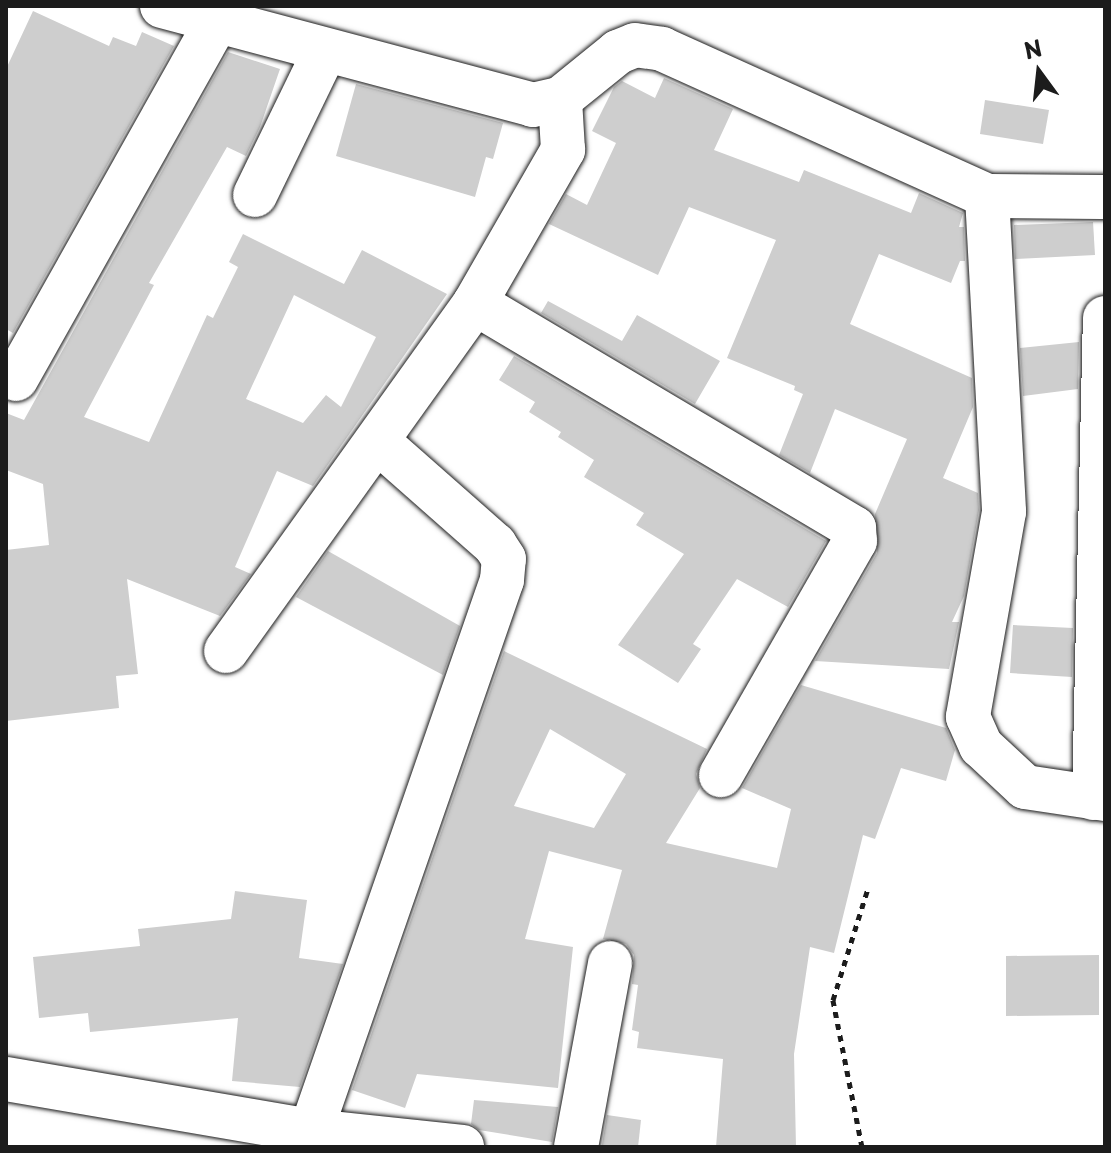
<!DOCTYPE html>
<style>
body{margin:0}
#map{position:relative;width:1111px;height:1153px;overflow:hidden;background:#fff;font-family:"Playpen Sans",sans-serif}
div>[style]{position:absolute}
[style*='--x']{left:calc(var(--x)*1px);top:calc(var(--y)*1px);width:calc(var(--w)*1px);rotate:calc(var(--a)*1deg)}
.building>*{inset:0;background:#cecece}
.path>*{height:5px;margin-top:-2.5px;transform-origin:0;background:repeating-linear-gradient(90deg,#1c1c1c 0 6px,transparent 0 12px)}
.roads{filter:drop-shadow(0 0 2px #1c1c1c) drop-shadow(0 0 2px #1c1c1c)}
.street>*{height:44px;margin:-22px;padding:0 22px;transform-origin:22px;border-radius:22px;background:#fff}
span{translate:-50% -50%;white-space:nowrap;text-align:center;line-height:1.15;-webkit-text-stroke:8px #fff;paint-order:stroke}
.frame{position:absolute;inset:0;border:8px solid #1c1c1c;pointer-events:none}
.north{position:absolute;left:999px;top:32px;width:80px;height:80px;-webkit-text-stroke:6px #fff;paint-order:stroke;rotate:345deg;font-size:22px;font-weight:700;line-height:32px;text-align:center;color:#1c1c1c}
.north::after{content:'';display:block;margin:auto;width:28px;height:36px;background:#1c1c1c;clip-path:polygon(50% 0,100% 100%,50% 72%,0 100%)}
</style>
<div id="map">
<div class="building">
<div style="clip-path:polygon(33px 11px,109px 46px,113px 37px,136px 46px,142px 32px,174px 46px,13px 333px,6px 329px,6px 69px)"></div>
<div style="clip-path:polygon(evenodd,228px 52px,280px 69px,260px 127px,246px 156px,227px 147px,149px 283px,154px 285px,84px 417px,149px 442px,207px 315px,213px 318px,238px 267px,229px 262px,243px 234px,344px 284px,362px 250px,447px 294px,313px 486px,277px 471px,235px 567px,251px 574px,220px 616px,127px 579px,138px 674px,116px 676px,119px 708px,6px 721px,6px 550px,49px 545px,43px 484px,6px 470px,6px 413px,24px 420px,228px 52px,294px 295px,376px 337px,341px 407px,326px 395px,303px 423px,246px 399px,294px 295px)"></div>
<div style="clip-path:polygon(664px 78px,733px 109px,714px 150px,799px 182px,804px 170px,911px 213px,919px 193px,963px 213px,959px 227px,964px 227px,965px 261px,960px 261px,951px 283px,879px 254px,850px 324px,972px 378px,973px 407px,943px 478px,978px 493px,979px 510px,964px 596px,952px 622px,959px 622px,949px 669px,815px 661px,877px 553px,875px 514px,907px 439px,835px 409px,810px 473px,779px 455px,803px 394px,794px 390px,795px 386px,727px 358px,776px 240px,689px 207px,658px 275px,549px 224px,566px 194px,587px 205px,616px 143px,592px 131px,614px 87px,622px 81px,655px 98px)"></div>
<div style="clip-path:polygon(356px 84px,503px 123px,493px 159px,486px 157px,475px 197px,336px 156px)"></div>
<div style="clip-path:polygon(985px 100px,1049px 110px,1043px 144px,980px 134px)"></div>
<div style="clip-path:polygon(1093px 222px,1095px 255px,1015px 259px,1014px 225px)"></div>
<div style="clip-path:polygon(548px 301px,622px 341px,637px 315px,720px 361px,695px 404px,541px 313px)"></div>
<div style="clip-path:polygon(1079px 342px,1078px 389px,1023px 396px,1020px 348px)"></div>
<div style="clip-path:polygon(514px 356px,826px 541px,788px 607px,737px 579px,693px 644px,701px 649px,678px 683px,618px 645px,684px 554px,636px 525px,644px 513px,584px 477px,594px 460px,558px 437px,561px 432px,529px 412px,535px 402px,499px 380px)"></div>
<div style="clip-path:polygon(328px 551px,460px 626px,443px 675px,296px 597px)"></div>
<div style="clip-path:polygon(1013px 625px,1073px 628px,1072px 677px,1010px 673px)"></div>
<div style="clip-path:polygon(evenodd,504px 651px,707px 749px,696px 774px,700px 788px,666px 843px,777px 868px,791px 809px,742px 788px,801px 685px,946px 728px,955px 750px,946px 781px,901px 768px,875px 839px,863px 835px,834px 953px,810px 947px,794px 1054px,796px 1147px,716px 1147px,723px 1059px,637px 1048px,639px 1032px,632px 1030px,638px 985px,632px 984px,634px 955px,626px 944px,603px 939px,622px 870px,549px 851px,525px 939px,573px 947px,558px 1088px,417px 1074px,405px 1108px,352px 1090px,504px 651px,550px 729px,626px 774px,594px 828px,514px 806px,550px 729px)"></div>
<div style="clip-path:polygon(235px 891px,307px 900px,299px 958px,343px 964px,300px 1087px,232px 1081px,238px 1018px,90px 1032px,88px 1013px,39px 1018px,33px 957px,140px 946px,138px 929px,231px 919px)"></div>
<div style="clip-path:polygon(1099px 955px,1099px 1015px,1006px 1016px,1006px 956px)"></div>
<div style="clip-path:polygon(474px 1100px,558px 1107px,552px 1142px,479px 1130px,471px 1124px)"></div>
<div style="clip-path:polygon(607px 1115px,641px 1120px,638px 1147px,602px 1145px)"></div>
</div>
<div class="path">
<div style="--x:862;--y:1147;--w:150;--a:-101.2"></div>
<div style="--x:833;--y:1000;--w:117;--a:-72.6"></div>
</div>
<div class="roads">
<div class="street">
<div style="--x:162;--y:6;--w:384;--a:14.9"></div>
<div style="--x:533;--y:105;--w:28;--a:-13"></div>
<div style="--x:560;--y:99;--w:75;--a:-39"></div>
<div style="--x:618;--y:52;--w:18;--a:-22"></div>
<div style="--x:635;--y:45;--w:27;--a:8"></div>
<div style="--x:662;--y:49;--w:357;--a:24.3"></div>
<div style="--x:987;--y:196;--w:118;--a:0.5"></div>
<div style="--x:255;--y:195;--w:160;--a:-64.1"></div>
<div style="--x:987;--y:196;--w:316;--a:86.9"></div>
<div style="--x:1004;--y:512;--w:208;--a:100"></div>
<div style="--x:968;--y:717;--w:32;--a:66"></div>
<div style="--x:981;--y:746;--w:60;--a:43"></div>
<div style="--x:1025;--y:787;--w:81;--a:8.5"></div>
<div style="--x:475;--y:303;--w:441;--a:30.7"></div>
<div style="--x:854;--y:528;--w:13;--a:86"></div>
<div style="--x:855;--y:541;--w:270;--a:119.8"></div>
<div style="--x:16;--y:379;--w:411;--a:-60.7"></div>
<div style="--x:226;--y:651;--w:428;--a:-54.4"></div>
<div style="--x:475;--y:303;--w:177;--a:-60.1"></div>
<div style="--x:563;--y:150;--w:51;--a:-93.4"></div>
<div style="--x:1094;--y:798;--w:480;--a:-88.7"></div>
<div style="--x:6;--y:1079;--w:309;--a:9.7"></div>
<div style="--x:311;--y:1131;--w:152;--a:6"></div>
<div style="--x:311;--y:1131;--w:583;--a:-70.88"></div>
<div style="--x:502;--y:580;--w:21;--a:-85"></div>
<div style="--x:504;--y:559;--w:17;--a:-123"></div>
<div style="--x:495;--y:545;--w:156;--a:-138.6"></div>
<div style="--x:576;--y:1147;--w:187;--a:-79.5"></div>
</div>
</div>
<div class="frame"></div>
<div class="north">N</div>
</div>
